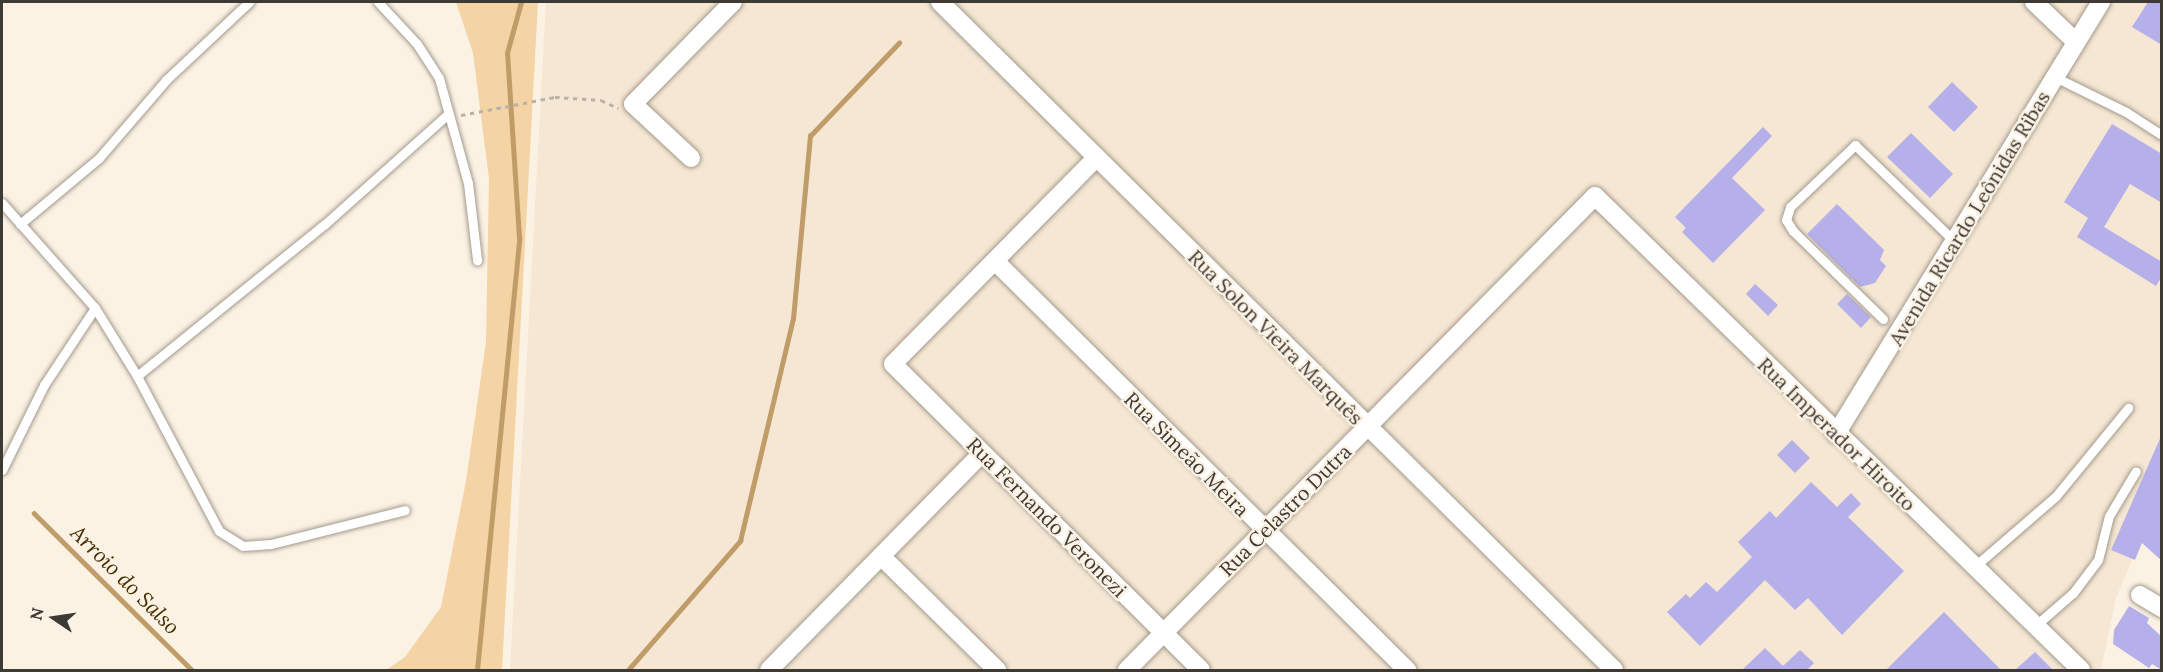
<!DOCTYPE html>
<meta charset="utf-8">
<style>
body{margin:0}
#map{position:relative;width:2163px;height:672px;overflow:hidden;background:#fbf2e4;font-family:Lora,serif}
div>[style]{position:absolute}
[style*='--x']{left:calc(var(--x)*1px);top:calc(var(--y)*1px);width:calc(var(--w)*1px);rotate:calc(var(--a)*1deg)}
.built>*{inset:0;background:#f5e7d3}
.green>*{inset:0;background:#f4d3a4}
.stream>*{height:4.5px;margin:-2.25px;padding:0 2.25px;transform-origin:2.25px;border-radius:2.25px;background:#bf9c68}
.building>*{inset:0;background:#b5b0e9}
.path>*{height:3px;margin-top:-1.5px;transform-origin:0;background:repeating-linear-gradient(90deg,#b9b2a7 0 4.5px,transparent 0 9px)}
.roads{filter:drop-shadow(0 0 2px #a39a8d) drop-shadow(0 0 2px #a39a8d)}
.service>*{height:9px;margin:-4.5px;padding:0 4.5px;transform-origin:4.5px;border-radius:4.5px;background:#fff}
.minor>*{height:18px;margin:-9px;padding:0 9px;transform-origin:9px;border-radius:9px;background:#fff}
span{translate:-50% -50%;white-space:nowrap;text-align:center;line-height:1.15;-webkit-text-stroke:5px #fbf2e4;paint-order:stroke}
.street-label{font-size:20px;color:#3d3934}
.water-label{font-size:21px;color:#442c00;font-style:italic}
.frame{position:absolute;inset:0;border:3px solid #3d3934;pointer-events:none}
.north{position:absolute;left:24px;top:588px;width:60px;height:60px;-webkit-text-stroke:4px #fbf2e4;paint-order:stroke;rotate:283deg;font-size:16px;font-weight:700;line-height:24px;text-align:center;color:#3d3934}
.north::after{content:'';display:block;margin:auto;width:21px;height:27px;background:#3d3934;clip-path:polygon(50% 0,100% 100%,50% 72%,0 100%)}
</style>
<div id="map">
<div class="built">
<div style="clip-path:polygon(546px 2px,2161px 2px,2161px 492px,2116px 598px,2101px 670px,510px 670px)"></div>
</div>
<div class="green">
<div style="clip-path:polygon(456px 2px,538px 2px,502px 670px,386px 670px,405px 657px,441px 607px,466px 481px,486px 342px,489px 179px,473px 53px)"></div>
</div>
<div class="stream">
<div style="--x:34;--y:513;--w:223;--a:44.8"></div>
<div style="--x:477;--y:670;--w:434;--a:-84.4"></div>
<div style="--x:519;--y:238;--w:185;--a:-93.7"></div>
<div style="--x:507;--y:53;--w:53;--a:-74.6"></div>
<div style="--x:628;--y:670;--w:171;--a:-49"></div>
<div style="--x:740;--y:541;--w:228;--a:-76.6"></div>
<div style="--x:793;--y:319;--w:184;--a:-84.7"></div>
<div style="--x:810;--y:136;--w:129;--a:-46.3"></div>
</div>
<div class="building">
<div style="clip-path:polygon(2148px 2px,2162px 2px,2162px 45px,2132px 27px)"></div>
<div style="clip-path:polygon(1952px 82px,1978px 107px,1954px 132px,1928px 107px)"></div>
<div style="clip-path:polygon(2112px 124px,2162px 154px,2162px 203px,2130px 184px,2104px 227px,2162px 262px,2162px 276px,2156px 286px,2077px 237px,2088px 218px,2064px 202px)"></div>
<div style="clip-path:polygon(1763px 127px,1772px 136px,1732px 178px,1765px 210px,1713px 263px,1682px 232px,1686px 228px,1675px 217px)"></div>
<div style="clip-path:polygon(1911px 133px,1953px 174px,1930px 198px,1887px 157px)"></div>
<div style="clip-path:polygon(1837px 204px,1884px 250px,1880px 260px,1886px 266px,1875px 283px,1860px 287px,1807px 234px)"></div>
<div style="clip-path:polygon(1755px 284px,1778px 305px,1768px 316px,1746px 294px)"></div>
<div style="clip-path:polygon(1847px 294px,1871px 317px,1861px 328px,1837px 304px)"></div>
<div style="clip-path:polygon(2162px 434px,2162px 561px,2142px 543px,2135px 560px,2111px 550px)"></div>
<div style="clip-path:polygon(1792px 440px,1810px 458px,1795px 473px,1777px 455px)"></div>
<div style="clip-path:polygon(1811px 482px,1837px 507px,1851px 493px,1861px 504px,1848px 517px,1904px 571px,1842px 635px,1808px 598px,1795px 610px,1765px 580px,1700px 646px,1667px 612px,1686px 594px,1690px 598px,1706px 582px,1717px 592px,1752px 557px,1738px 542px,1770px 511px,1776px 518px)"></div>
<div style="clip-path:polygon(2129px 606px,2149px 618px,2147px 623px,2162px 637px,2162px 670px,2152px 664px,2149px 668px,2113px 644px,2114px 630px)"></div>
<div style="clip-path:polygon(1944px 612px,2001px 670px,1886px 670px)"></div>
<div style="clip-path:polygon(1765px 648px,1783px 666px,1800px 650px,1814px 663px,1807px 670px,1742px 670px)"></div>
<div style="clip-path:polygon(2035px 652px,2053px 670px,2015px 670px)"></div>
</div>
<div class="path">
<div style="--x:461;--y:115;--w:96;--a:-10.8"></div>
<div style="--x:555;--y:97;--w:46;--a:3.7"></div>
<div style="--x:601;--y:100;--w:19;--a:25"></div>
</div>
<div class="roads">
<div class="service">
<div style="--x:378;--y:2;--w:57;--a:47.1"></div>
<div style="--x:417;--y:44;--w:40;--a:57.1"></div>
<div style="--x:439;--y:78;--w:109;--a:74.6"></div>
<div style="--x:468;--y:183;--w:78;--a:83.3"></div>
<div style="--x:2055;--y:77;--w:79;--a:26.2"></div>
<div style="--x:2126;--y:112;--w:43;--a:32.6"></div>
<div style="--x:2;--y:203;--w:140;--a:48.5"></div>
<div style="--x:95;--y:308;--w:80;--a:58.3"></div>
<div style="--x:137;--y:376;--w:175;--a:62.1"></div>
<div style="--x:219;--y:531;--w:28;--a:32"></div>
<div style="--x:243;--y:546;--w:28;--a:-4"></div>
<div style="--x:271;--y:544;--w:138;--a:-14.2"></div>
<div style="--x:20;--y:224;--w:103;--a:-39.9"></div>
<div style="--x:99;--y:158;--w:103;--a:-49.3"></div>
<div style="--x:166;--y:80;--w:114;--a:-43.2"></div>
<div style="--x:1883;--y:319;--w:126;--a:-135.6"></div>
<div style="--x:1793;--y:231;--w:13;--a:-122"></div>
<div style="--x:1786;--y:220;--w:14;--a:-73"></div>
<div style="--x:1790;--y:207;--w:90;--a:-43.6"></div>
<div style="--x:1855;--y:145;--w:138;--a:44.1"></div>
<div style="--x:137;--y:376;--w:242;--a:-39"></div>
<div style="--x:325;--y:224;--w:164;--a:-41.8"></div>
<div style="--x:2;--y:470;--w:95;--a:-63.7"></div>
<div style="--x:44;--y:385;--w:92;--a:-56.5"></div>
<div style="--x:1974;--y:567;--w:108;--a:-40.9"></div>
<div style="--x:2056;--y:496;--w:114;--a:-50.7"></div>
<div style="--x:2035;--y:626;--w:50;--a:-41"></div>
<div style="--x:2073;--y:593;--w:41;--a:-52.9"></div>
<div style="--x:2098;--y:560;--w:45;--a:-76"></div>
<div style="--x:2109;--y:516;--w:52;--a:-59"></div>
</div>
<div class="minor">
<div style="--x:940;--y:2;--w:949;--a:44.74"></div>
<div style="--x:2034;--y:2;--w:58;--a:43.6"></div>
<div style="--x:691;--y:158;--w:79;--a:-137"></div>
<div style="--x:633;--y:104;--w:143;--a:-45.6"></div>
<div style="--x:1096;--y:158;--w:289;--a:134.6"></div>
<div style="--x:893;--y:364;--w:434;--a:44.8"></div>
<div style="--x:995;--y:261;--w:581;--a:44.79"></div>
<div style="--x:1836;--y:434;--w:507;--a:-58.47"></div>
<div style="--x:881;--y:556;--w:163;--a:44.5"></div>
<div style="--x:2140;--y:595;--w:26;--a:31"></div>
<div style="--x:769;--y:670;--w:304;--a:-45.5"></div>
<div style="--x:1127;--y:670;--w:666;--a:-45.36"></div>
<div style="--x:1595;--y:196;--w:679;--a:44.28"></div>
</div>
</div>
<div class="street-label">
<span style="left:1969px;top:218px;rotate:-59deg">Avenida Ricardo Leônidas Ribas</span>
<span style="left:1276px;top:337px;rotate:45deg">Rua Solon Vieira Marquês</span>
<span style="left:1837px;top:434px;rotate:44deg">Rua Imperador Hiroito</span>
<span style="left:1187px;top:454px;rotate:45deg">Rua Simeão Meira</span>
<span style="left:1285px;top:510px;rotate:-45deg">Rua Celastro Dutra</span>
<span style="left:1047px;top:517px;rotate:45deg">Rua Fernando Veronezi</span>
</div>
<div class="water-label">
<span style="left:125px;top:580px;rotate:45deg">Arroio do Salso</span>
</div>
<div class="frame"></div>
<div class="north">N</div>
</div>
